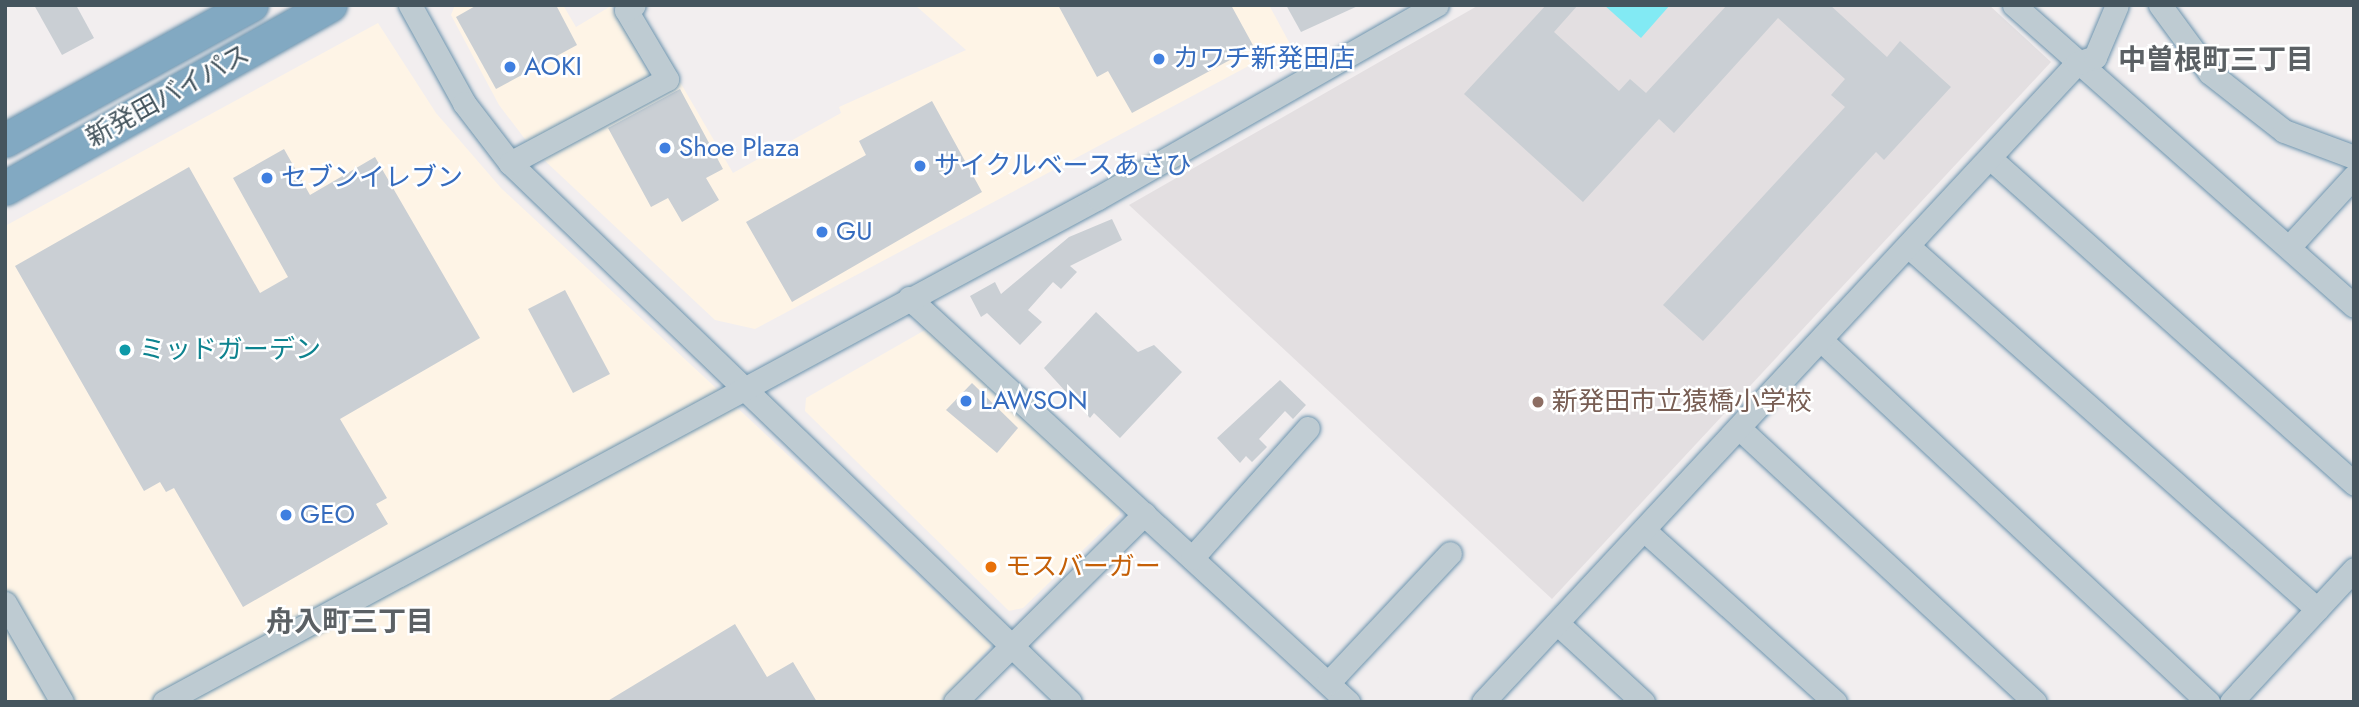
<!DOCTYPE html>
<meta charset="utf-8">
<style>
body{margin:0}
#map{position:relative;width:2359px;height:707px;overflow:hidden;background:#f2eeef;font-family:Jost,"Noto Sans JP",sans-serif}
div>[style]{position:absolute}
[style*='--x']{left:calc(var(--x)*1px);top:calc(var(--y)*1px);width:calc(var(--w)*1px);rotate:calc(var(--a)*1deg)}
.commercial>*{inset:0;background:#fef4e6}
.education>*{inset:0;background:#e3dfe1}
.water>*{inset:0;background:#82eaf4}
.building>*{inset:0;background:#cacfd4}
.roads{filter:drop-shadow(0 0 2px #6d94ae) drop-shadow(0 0 2px #6d94ae)}
.minor>*{height:23px;margin:-11.5px;padding:0 11.5px;transform-origin:11.5px;border-radius:11.5px;background:#becbd2}
.highway>*{height:33px;margin:-16.5px;padding:0 16.5px;transform-origin:16.5px;border-radius:16.5px;background:#82a9c2}
.dots>*{width:19px;height:19px;translate:-50% -50%;box-sizing:border-box;border:4px solid #fff;border-radius:50%}
span{translate:-50% -50%;white-space:nowrap;text-align:center;line-height:1.15;-webkit-text-stroke:5px #fff;paint-order:stroke}
.shop-label{font-size:26px;color:#366cbe}
.left{translate:0 -50%;text-align:left}
.street-label{font-size:26px;color:#45555e}
.culture-label{font-size:26px;color:#0d838f}
.education-label{font-size:26px;color:#785e54}
.food-label{font-size:26px;color:#c56008}
.neighbourhood-label{font-size:28px;color:#5b6064;font-weight:700}
.frame{position:absolute;inset:0;border:7px solid #45555e;pointer-events:none}
</style>
<div id="map">
<div class="commercial">
<div style="clip-path:polygon(455px 5px,563px 5px,576px 27px,611px 6px,650px 75px,528px 143px,499px 105px,451px 15px)"></div>
<div style="clip-path:polygon(915px 5px,1269px 5px,1290px 44px,755px 329px,715px 320px,543px 159px,680px 82px,733px 173px,841px 113px,839px 107px,966px 50px)"></div>
<div style="clip-path:polygon(378px 23px,436px 113px,501px 188px,992px 645px,941px 702px,5px 702px,5px 226px)"></div>
<div style="clip-path:polygon(932px 326px,1118px 500px,1120px 514px,1023px 608px,1009px 611px,805px 411px,806px 398px)"></div>
</div>
<div class="education">
<div style="clip-path:polygon(1479px 5px,1989px 5px,2051px 62px,1552px 599px,1129px 205px)"></div>
</div>
<div class="water">
<div style="clip-path:polygon(1604px 5px,1670px 5px,1641px 38px)"></div>
</div>
<div class="building">
<div style="clip-path:polygon(34px 5px,76px 5px,94px 38px,62px 55px)"></div>
<div style="clip-path:polygon(477px 5px,556px 5px,577px 45px,496px 89px,456px 17px)"></div>
<div style="clip-path:polygon(1058px 5px,1231px 5px,1254px 47px,1132px 113px,1108px 71px,1097px 77px)"></div>
<div style="clip-path:polygon(1286px 5px,1360px 5px,1301px 32px)"></div>
<div style="clip-path:polygon(1546px 5px,1578px 5px,1554px 32px,1619px 91px,1630px 79px,1646px 93px,1727px 5px,1830px 5px,1887px 57px,1900px 41px,1951px 87px,1884px 160px,1876px 152px,1703px 341px,1663px 305px,1845px 107px,1831px 95px,1845px 79px,1778px 18px,1674px 133px,1659px 119px,1583px 202px,1464px 94px)"></div>
<div style="clip-path:polygon(680px 89px,723px 169px,706px 178px,719px 200px,682px 222px,668px 198px,651px 207px,608px 128px)"></div>
<div style="clip-path:polygon(932px 101px,982px 192px,792px 302px,746px 222px,866px 155px,859px 141px)"></div>
<div style="clip-path:polygon(284px 149px,310px 195px,375px 157px,480px 338px,340px 419px,387px 498px,376px 504px,388px 524px,243px 607px,174px 488px,166px 492px,160px 482px,144px 491px,15px 266px,189px 167px,260px 293px,288px 277px,233px 178px)"></div>
<div style="clip-path:polygon(1112px 219px,1122px 240px,1070px 266px,1077px 272px,1061px 289px,1053px 282px,1028px 310px,1042px 322px,1020px 345px,987px 313px,981px 317px,970px 296px,995px 282px,1001px 294px,1069px 237px)"></div>
<div style="clip-path:polygon(565px 290px,610px 374px,573px 393px,528px 309px)"></div>
<div style="clip-path:polygon(1096px 312px,1138px 352px,1154px 345px,1182px 372px,1120px 438px,1094px 413px,1090px 418px,1044px 368px)"></div>
<div style="clip-path:polygon(1280px 380px,1306px 405px,1293px 419px,1285px 411px,1259px 439px,1267px 447px,1252px 462px,1246px 456px,1240px 463px,1217px 438px)"></div>
<div style="clip-path:polygon(972px 383px,1018px 428px,997px 453px,946px 410px)"></div>
<div style="clip-path:polygon(735px 624px,767px 677px,793px 662px,817px 702px,606px 702px)"></div>
</div>
<div class="roads">
<div class="minor">
<div style="--x:410;--y:5;--w:112;--a:61.1"></div>
<div style="--x:464;--y:103;--w:76;--a:52.5"></div>
<div style="--x:510;--y:163;--w:777;--a:43.91"></div>
<div style="--x:2014;--y:5;--w:454;--a:41.5"></div>
<div style="--x:2160;--y:5;--w:84;--a:53.7"></div>
<div style="--x:2210;--y:73;--w:94;--a:38.1"></div>
<div style="--x:2284;--y:131;--w:75;--a:20.4"></div>
<div style="--x:1990;--y:158;--w:489;--a:41.8"></div>
<div style="--x:510;--y:163;--w:178;--a:-28.1"></div>
<div style="--x:667;--y:79;--w:80;--a:-120.7"></div>
<div style="--x:626;--y:10;--w:9;--a:-32"></div>
<div style="--x:1908;--y:246;--w:547;--a:41.59"></div>
<div style="--x:2289;--y:247;--w:96;--a:-47.5"></div>
<div style="--x:909;--y:298;--w:597;--a:42.62"></div>
<div style="--x:1822;--y:341;--w:529;--a:43.08"></div>
<div style="--x:1739;--y:428;--w:403;--a:42.8"></div>
<div style="--x:1644;--y:530;--w:257;--a:42"></div>
<div style="--x:1192;--y:558;--w:174;--a:-48.3"></div>
<div style="--x:5;--y:603;--w:114;--a:60.1"></div>
<div style="--x:1557;--y:623;--w:117;--a:42.6"></div>
<div style="--x:1328;--y:683;--w:178;--a:-46.8"></div>
<div style="--x:164;--y:702;--w:1061;--a:-28.35"></div>
<div style="--x:1098;--y:198;--w:390;--a:-29.7"></div>
<div style="--x:955;--y:702;--w:267;--a:-44.8"></div>
<div style="--x:1483;--y:702;--w:872;--a:-47.09"></div>
<div style="--x:2077;--y:63;--w:19;--a:-18"></div>
<div style="--x:2095;--y:57;--w:56;--a:-67.1"></div>
<div style="--x:2231;--y:702;--w:181;--a:-47.2"></div>
</div>
<div class="highway">
<div style="--x:5;--y:140;--w:281;--a:-28.8"></div>
<div style="--x:5;--y:188;--w:373;--a:-29.4"></div>
</div>
</div>
<div class="dots">
<div style="left:1159px;top:59px;background:#3f7fe0"></div>
<div style="left:510px;top:67px;background:#3f7fe0"></div>
<div style="left:665px;top:148px;background:#3f7fe0"></div>
<div style="left:920px;top:166px;background:#3f7fe0"></div>
<div style="left:267px;top:178px;background:#3f7fe0"></div>
<div style="left:822px;top:232px;background:#3f7fe0"></div>
<div style="left:125px;top:350px;background:#0f9aa8"></div>
<div style="left:966px;top:401px;background:#3f7fe0"></div>
<div style="left:1538px;top:402px;background:#8d6e63"></div>
<div style="left:286px;top:515px;background:#3f7fe0"></div>
<div style="left:991px;top:567px;background:#e8710a"></div>
</div>
<div class="shop-label">
<span class="left" style="left:1173px;top:59px">カワチ新発田店</span>
<span class="left" style="left:524px;top:67px">AOKI</span>
<span class="left" style="left:679px;top:148px">Shoe Plaza</span>
<span class="left" style="left:934px;top:166px">サイクルベースあさひ</span>
<span class="left" style="left:281px;top:178px">セブンイレブン</span>
<span class="left" style="left:836px;top:232px">GU</span>
<span class="left" style="left:980px;top:401px">LAWSON</span>
<span class="left" style="left:300px;top:515px">GEO</span>
</div>
<div class="street-label">
<span style="left:168px;top:96px;rotate:-29deg">新発田バイパス</span>
</div>
<div class="culture-label">
<span class="left" style="left:139px;top:350px">ミッドガーデン</span>
</div>
<div class="education-label">
<span class="left" style="left:1552px;top:402px">新発田市立猿橋小学校</span>
</div>
<div class="food-label">
<span class="left" style="left:1005px;top:567px">モスバーガー</span>
</div>
<div class="neighbourhood-label">
<span style="left:2216px;top:60px">中曽根町三丁目</span>
<span style="left:350px;top:622px">舟入町三丁目</span>
</div>
<div class="frame"></div>
</div>
